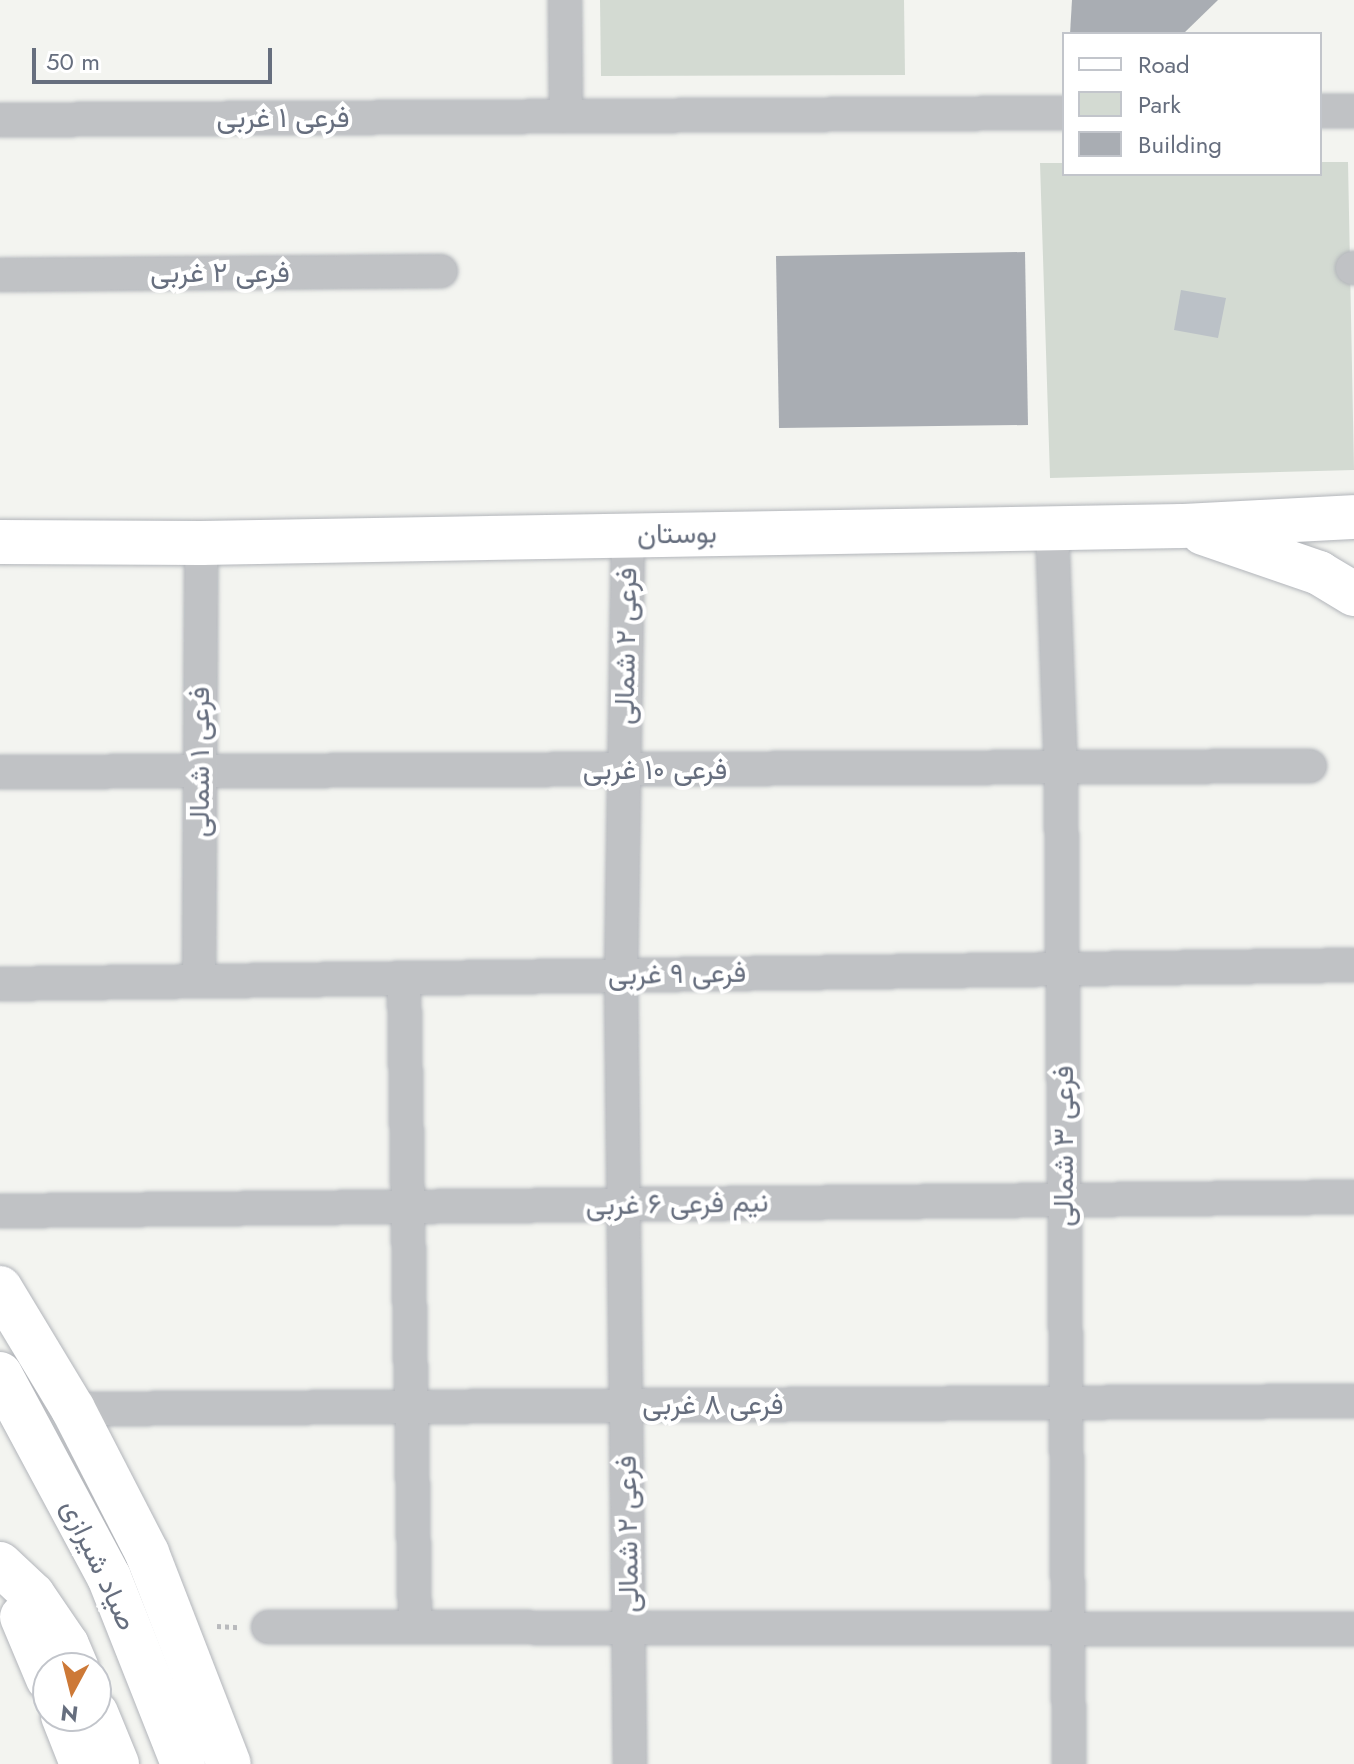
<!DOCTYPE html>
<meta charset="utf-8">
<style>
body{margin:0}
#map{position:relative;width:1354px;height:1764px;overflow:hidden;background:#f3f4f0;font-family:Jost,Vazirmatn,sans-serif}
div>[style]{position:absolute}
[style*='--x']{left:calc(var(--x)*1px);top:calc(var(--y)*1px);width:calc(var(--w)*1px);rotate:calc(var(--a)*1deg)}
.green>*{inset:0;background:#d3dad2}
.water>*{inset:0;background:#bbc1c7}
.building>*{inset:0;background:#a9adb3}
.path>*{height:5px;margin-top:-2.5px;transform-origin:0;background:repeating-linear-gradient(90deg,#b9babd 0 4px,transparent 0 8px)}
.roads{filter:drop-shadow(0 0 2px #b2b5ba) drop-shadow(0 0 2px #b2b5ba)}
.street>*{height:32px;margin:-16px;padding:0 16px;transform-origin:16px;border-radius:16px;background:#c0c2c5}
.secondary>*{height:44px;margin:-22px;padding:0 22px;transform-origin:22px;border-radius:22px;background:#fff}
span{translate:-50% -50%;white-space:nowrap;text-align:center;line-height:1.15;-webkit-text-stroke:8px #fff;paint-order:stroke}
.street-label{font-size:28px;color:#666e7e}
.legend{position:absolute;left:1062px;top:32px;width:260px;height:144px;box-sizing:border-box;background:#fff;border:2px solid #c2c5cb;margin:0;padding:10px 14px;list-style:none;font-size:24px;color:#666e7e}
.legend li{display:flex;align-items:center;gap:16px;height:40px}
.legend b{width:40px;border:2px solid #c2c5cb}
.north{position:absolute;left:32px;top:1652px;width:80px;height:80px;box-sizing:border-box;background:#fff;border:2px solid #c2c5cb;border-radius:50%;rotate:187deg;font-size:22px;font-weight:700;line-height:32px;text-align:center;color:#666e7e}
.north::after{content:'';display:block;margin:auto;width:28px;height:36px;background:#cd7937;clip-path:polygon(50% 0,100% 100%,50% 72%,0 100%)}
.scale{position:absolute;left:32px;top:48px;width:240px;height:36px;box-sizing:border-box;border:4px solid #666e7e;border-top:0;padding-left:10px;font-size:24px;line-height:28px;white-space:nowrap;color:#666e7e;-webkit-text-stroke:6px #fff;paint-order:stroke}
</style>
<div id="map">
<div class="green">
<div style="clip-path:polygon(600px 0,904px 0,905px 75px,601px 76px)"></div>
<div style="clip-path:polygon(1320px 162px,1348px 162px,1354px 470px,1050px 478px,1040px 163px,1064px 163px,1064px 174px,1320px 174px)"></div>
</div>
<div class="water">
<div style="clip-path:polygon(1181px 290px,1226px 298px,1218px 338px,1174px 330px)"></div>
</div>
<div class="building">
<div style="clip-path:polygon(1072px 0,1218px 0,1183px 34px,1070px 34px)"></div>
<div style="clip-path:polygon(1025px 252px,1028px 425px,779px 428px,776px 256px)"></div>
</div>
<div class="path">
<div style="--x:217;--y:1626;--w:22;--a:3"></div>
</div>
<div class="roads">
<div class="street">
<div style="--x:565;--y:0;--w:116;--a:89.5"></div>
<div style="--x:1320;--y:111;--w:34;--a:0"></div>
<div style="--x:0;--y:120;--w:1064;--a:-0.38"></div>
<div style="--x:1352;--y:268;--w:2;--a:0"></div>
<div style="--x:0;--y:275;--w:441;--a:-0.5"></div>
<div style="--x:1052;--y:528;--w:240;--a:87.9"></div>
<div style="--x:1061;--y:768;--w:996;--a:89.54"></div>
<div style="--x:628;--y:535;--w:440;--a:90.9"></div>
<div style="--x:621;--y:975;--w:789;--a:89.35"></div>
<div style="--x:0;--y:772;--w:1310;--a:-0.26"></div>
<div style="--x:404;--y:978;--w:649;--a:89.03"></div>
<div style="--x:199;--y:981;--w:438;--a:-89.7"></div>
<div style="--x:0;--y:984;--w:1354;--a:-0.8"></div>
<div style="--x:0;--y:1211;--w:1354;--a:-0.59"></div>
<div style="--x:73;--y:1409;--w:1281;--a:-0.36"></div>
<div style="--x:268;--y:1627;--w:1086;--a:0.11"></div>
</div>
<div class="secondary">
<div style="--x:1203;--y:533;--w:123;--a:19"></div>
<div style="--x:1319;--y:573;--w:41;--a:31"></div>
<div style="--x:0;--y:542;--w:201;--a:0.3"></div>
<div style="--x:201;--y:543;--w:981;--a:-0.99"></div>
<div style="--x:1182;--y:526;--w:172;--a:-3"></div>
<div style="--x:0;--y:1288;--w:141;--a:58.9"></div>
<div style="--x:73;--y:1409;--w:162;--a:62.8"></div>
<div style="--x:147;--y:1553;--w:226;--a:68.8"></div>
<div style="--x:0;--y:1374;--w:230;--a:61.8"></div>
<div style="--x:109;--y:1577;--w:201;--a:68.4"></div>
<div style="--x:0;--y:1564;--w:45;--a:43.2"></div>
<div style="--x:33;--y:1595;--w:60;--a:55.8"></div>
<div style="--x:67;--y:1645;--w:25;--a:67"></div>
<div style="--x:22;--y:1617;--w:67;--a:67.2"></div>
<div style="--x:96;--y:1713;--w:55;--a:67.6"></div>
<div style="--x:63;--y:1716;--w:52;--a:68.4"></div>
</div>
</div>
<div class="street-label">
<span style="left:283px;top:118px">فرعی ۱ غربی</span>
<span style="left:220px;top:273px">فرعی ۲ غربی</span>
<span style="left:677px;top:534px;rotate:-1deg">بوستان</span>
<span style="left:626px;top:646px;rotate:-89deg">فرعی ۲ شمالی</span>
<span style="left:200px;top:762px;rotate:-90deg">فرعی ۱ شمالی</span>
<span style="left:655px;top:770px">فرعی ۱۰ غربی</span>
<span style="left:677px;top:974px;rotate:-1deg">فرعی ۹ غربی</span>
<span style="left:1064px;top:1146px;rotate:-90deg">فرعی ۳ شمالی</span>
<span style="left:677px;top:1204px;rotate:-1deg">نیم فرعی ۶ غربی</span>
<span style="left:713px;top:1405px">فرعی ۸ غربی</span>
<span style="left:628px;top:1534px;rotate:-91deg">فرعی ۲ شمالی</span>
<span style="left:99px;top:1565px;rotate:65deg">صیاد شیرازی</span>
</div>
<ul class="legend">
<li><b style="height:10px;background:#fff"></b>Road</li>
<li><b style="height:22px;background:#d3dad2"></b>Park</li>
<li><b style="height:22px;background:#a9adb3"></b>Building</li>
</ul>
<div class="north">N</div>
<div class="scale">50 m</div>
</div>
